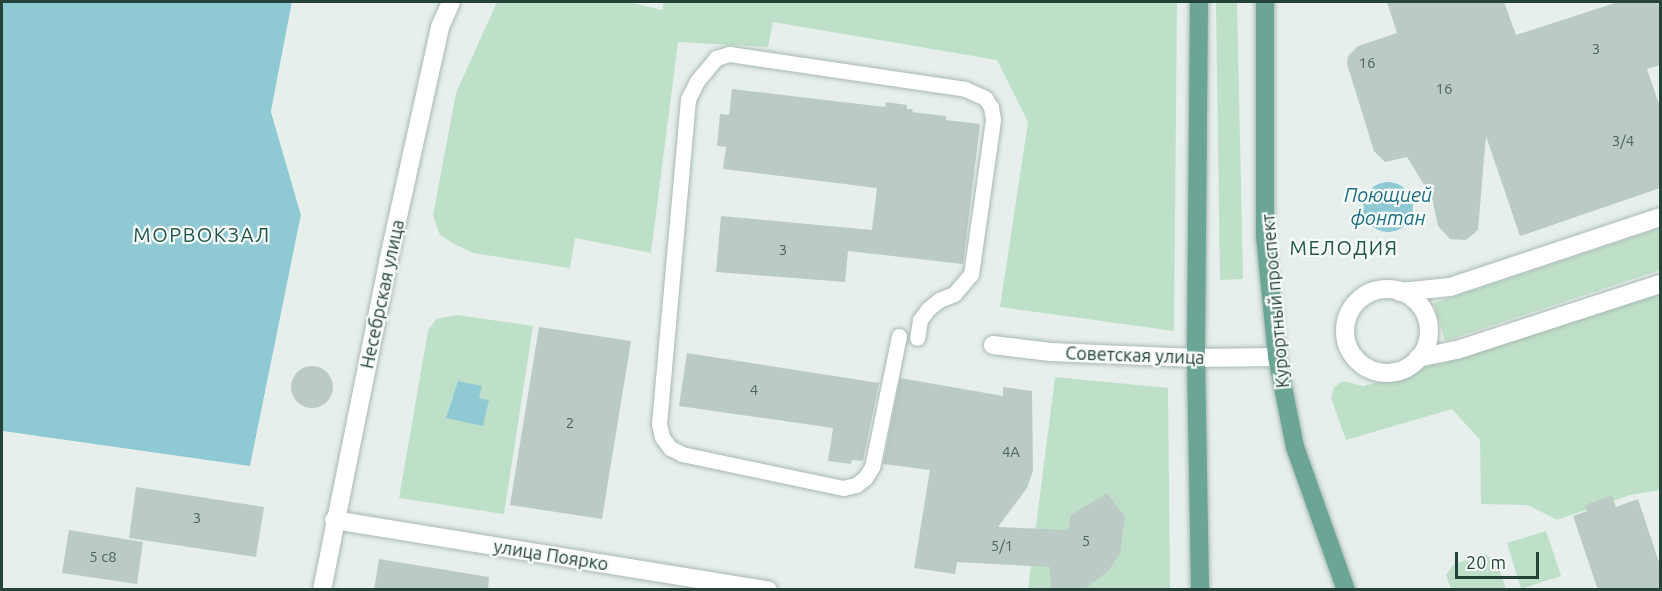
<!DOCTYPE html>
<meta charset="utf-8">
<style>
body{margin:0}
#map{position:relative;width:1662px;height:591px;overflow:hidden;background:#e6efeb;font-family:Ubuntu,sans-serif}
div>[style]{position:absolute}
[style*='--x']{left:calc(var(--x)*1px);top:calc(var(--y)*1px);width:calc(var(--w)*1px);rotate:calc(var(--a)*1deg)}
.green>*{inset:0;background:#bfe0c8}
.water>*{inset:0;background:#8ec9d4}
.round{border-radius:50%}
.pier>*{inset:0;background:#e6efeb}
.building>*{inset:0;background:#bbcac4}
.roads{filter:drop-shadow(0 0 2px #a8b8b2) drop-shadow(0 0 2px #a8b8b2)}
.service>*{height:15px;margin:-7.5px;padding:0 7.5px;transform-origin:7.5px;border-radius:7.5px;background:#fff}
.pedestrian>*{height:18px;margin:-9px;padding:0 9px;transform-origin:9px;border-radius:9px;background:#fff}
.pedestrian>.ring{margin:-9px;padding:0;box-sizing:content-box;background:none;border:18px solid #fff;border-radius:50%}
.minor>*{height:18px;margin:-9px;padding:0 9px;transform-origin:9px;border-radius:9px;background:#fff}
.secondary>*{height:18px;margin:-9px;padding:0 9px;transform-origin:9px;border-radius:9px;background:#fff}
.primary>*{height:18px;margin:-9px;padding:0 9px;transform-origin:9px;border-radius:9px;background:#6aa596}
span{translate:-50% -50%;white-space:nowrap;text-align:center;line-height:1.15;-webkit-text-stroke:4.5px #f7fbf9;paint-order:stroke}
.number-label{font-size:15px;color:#4a645c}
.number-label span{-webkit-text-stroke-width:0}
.street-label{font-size:18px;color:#24423a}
.water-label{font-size:20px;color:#1c6f80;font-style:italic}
.neighbourhood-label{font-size:20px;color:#1f5548;letter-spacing:1.5px}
.frame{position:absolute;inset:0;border:3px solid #24423a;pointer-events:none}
.scale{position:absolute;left:1455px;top:552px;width:84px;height:27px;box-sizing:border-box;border:3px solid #24423a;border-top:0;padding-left:8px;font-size:18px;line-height:21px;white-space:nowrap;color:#24423a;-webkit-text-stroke:4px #f7fbf9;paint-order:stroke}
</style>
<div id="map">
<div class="green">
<div style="clip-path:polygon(497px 2px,628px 2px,662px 10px,664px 2px,1177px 2px,1174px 331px,1000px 307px,1028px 122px,997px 60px,773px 22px,768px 47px,678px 42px,651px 253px,575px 238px,570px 268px,473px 253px,453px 243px,440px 235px,433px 215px,456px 93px)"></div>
<div style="clip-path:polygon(1216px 2px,1237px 2px,1243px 279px,1220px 280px)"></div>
<div style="clip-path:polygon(1660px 228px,1660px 270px,1445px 341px,1434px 303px)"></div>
<div style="clip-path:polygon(1660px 284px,1660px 490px,1630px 495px,1557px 520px,1528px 505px,1481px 504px,1480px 440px,1452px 409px,1346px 440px,1331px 398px,1334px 387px,1343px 381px,1363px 386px,1383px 381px,1438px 358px)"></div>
<div style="clip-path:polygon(evenodd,458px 315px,533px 326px,504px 514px,399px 498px,428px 331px,436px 319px,458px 315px,452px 397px,479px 398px,488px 400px,447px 418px,452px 397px)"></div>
<div style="clip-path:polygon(1055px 377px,1168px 388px,1170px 589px,1028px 590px)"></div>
<div style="clip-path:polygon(1546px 531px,1561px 576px,1521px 589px,1507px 543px)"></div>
<div style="clip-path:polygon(1484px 554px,1496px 560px,1506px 589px,1451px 589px,1446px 575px,1454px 564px)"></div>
</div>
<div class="water">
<div style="clip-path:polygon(2px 2px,292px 2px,271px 111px,301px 215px,250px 467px,2px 431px)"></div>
<div class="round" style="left:1363px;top:182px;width:50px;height:50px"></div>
<div style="clip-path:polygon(458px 381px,482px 386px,479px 398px,489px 400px,483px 426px,446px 418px)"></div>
</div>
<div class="pier">
<div style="clip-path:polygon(292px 2px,295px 2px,274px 111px,304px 215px,252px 468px,2px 434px,2px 431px,250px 466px,301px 215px,271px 112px)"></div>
</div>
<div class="building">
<div style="clip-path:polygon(1387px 2px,1504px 2px,1516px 35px,1618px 2px,1660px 2px,1660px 65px,1647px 69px,1660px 107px,1660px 188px,1520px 236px,1486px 136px,1478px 230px,1466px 240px,1450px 239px,1438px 226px,1432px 198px,1407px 157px,1385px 162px,1374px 151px,1347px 64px,1348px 56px,1358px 46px,1397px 33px)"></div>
<div style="clip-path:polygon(732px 89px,885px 107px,886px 102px,907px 105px,907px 109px,913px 109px,912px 112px,946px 116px,946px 120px,980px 124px,963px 264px,848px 251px,845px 282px,716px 272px,721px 216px,872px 230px,877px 188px,723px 169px,726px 147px,717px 146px,720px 114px,729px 115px)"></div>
<div style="clip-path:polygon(539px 327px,631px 341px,602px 519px,510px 505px)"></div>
<div style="clip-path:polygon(687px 353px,879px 383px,863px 461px,852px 460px,851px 464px,828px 461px,833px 428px,679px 406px)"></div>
<div class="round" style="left:291px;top:366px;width:42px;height:42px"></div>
<div style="clip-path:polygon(900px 378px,1003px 396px,1003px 387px,1032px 391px,1033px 471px,1027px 488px,998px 527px,1068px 530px,1071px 515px,1107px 493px,1125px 517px,1120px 554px,1108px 571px,1083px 590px,1051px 590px,1050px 567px,957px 562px,955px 574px,914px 568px,930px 470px,883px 464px)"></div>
<div style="clip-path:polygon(136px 487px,264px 507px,256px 557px,129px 538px)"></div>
<div style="clip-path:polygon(1612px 495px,1616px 507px,1638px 499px,1660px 565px,1660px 590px,1598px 590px,1573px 516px,1587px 511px,1585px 505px)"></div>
<div style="clip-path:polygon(69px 530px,143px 542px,137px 584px,62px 573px)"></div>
<div style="clip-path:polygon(379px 559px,489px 577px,488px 590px,374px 590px)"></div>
</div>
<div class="roads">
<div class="service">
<div style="--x:899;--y:336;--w:134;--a:101.6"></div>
<div style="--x:872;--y:467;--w:13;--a:122"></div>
<div style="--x:865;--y:478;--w:11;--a:142"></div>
<div style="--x:856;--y:485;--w:13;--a:167"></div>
<div style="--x:843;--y:488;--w:165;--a:-168.1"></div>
<div style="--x:682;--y:454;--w:13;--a:-153"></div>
<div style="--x:670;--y:448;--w:14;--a:-126"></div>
<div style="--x:662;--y:437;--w:13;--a:-103"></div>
<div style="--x:659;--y:424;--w:326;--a:-84.9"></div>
<div style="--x:688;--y:99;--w:20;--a:-63"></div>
<div style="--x:697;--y:81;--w:30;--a:-50"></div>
<div style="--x:716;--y:58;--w:14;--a:-17"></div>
<div style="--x:729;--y:54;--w:239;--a:8.4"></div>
<div style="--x:965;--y:89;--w:22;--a:24"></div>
<div style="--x:985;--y:98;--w:11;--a:56"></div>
<div style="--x:991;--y:107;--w:13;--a:81"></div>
<div style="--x:993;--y:120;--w:156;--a:98.1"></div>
<div style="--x:971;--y:274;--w:26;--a:130"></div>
<div style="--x:954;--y:294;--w:16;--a:158"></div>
<div style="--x:939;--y:300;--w:14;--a:141"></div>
<div style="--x:928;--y:309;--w:14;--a:126"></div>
<div style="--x:920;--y:320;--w:18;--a:99"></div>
</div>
<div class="pedestrian">
<div class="ring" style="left:1345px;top:289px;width:66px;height:66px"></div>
<div style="--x:1400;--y:292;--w:50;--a:-5.7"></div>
<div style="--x:1450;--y:287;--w:221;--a:-18.4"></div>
<div style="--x:1418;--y:358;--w:40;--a:-12"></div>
<div style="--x:1457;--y:350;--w:213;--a:-18"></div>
</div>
<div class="minor">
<div style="--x:993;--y:345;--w:58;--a:6.9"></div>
<div style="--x:1051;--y:352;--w:145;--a:2.4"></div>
<div style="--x:1196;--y:358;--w:81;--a:-0.7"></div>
</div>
<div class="secondary">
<div style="--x:334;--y:520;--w:440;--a:9.2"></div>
<div style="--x:322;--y:590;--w:335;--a:-78.6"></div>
<div style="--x:388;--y:262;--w:241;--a:-77.5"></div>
<div style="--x:440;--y:27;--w:27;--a:-66"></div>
</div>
<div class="primary">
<div style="--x:1199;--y:2;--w:356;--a:90.5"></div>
<div style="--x:1196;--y:358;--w:232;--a:89"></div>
<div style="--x:1265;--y:2;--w:234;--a:90"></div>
<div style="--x:1265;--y:236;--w:122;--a:84.3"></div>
<div style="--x:1277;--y:357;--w:92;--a:78.7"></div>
<div style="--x:1295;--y:447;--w:152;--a:70.4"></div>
</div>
</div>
<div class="number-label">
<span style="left:1596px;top:49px">3</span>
<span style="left:1367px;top:63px">16</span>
<span style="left:1444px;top:89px">16</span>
<span style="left:1623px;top:141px">3/4</span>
<span style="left:783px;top:250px">3</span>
<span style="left:754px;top:390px">4</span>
<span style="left:570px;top:423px">2</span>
<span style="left:1011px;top:452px">4А</span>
<span style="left:197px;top:518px">3</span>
<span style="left:1086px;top:541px">5</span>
<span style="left:1002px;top:546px">5/1</span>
<span style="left:103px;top:557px">5 с8</span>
</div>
<div class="street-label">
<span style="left:382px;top:294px;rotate:-78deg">Несебрская улица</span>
<span style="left:1275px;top:301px;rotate:-95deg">Курортный проспект</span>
<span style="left:1135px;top:355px;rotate:2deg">Советская улица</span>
<span style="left:551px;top:555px;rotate:9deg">улица Поярко</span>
</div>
<div class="water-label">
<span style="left:1388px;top:206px">Поющией<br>фонтан</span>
</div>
<div class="neighbourhood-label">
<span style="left:202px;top:234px">МОРВОКЗАЛ</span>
<span style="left:1344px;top:247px">МЕЛОДИЯ</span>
</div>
<div class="frame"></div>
<div class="scale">20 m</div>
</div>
